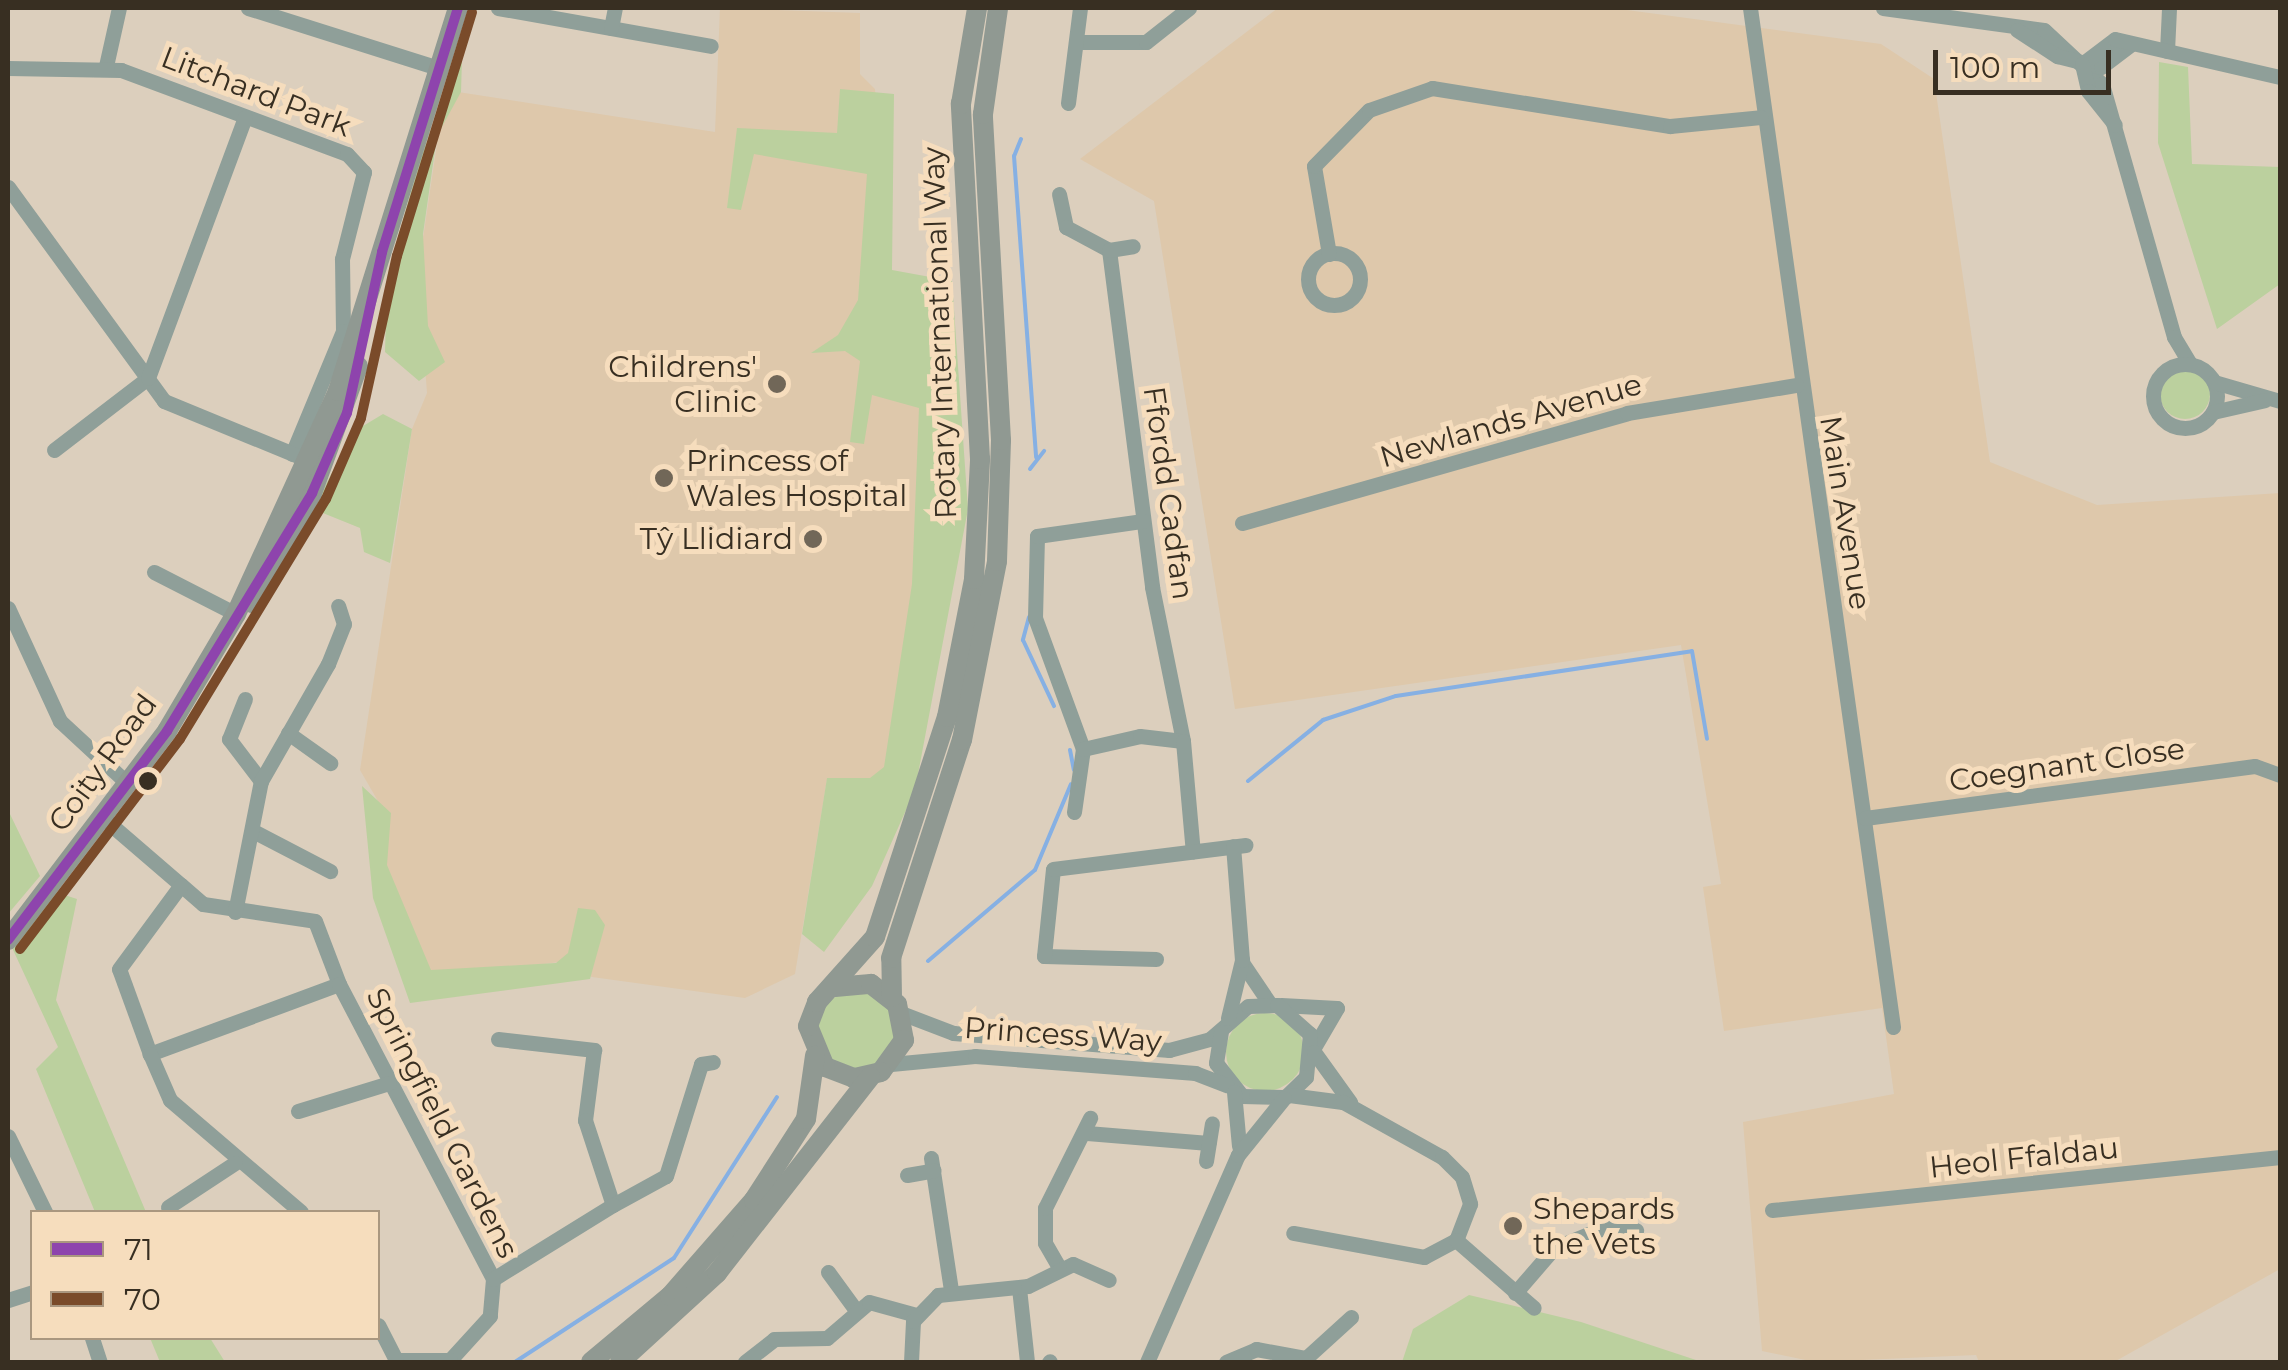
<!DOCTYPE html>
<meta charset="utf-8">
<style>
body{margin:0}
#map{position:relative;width:2288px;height:1370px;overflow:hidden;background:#dccfbd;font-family:Montserrat,sans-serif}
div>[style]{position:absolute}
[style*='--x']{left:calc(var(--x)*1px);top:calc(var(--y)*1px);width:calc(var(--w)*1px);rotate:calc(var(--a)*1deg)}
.built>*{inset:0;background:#dec8ab}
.green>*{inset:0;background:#bbd09e}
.round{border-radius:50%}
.stream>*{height:4px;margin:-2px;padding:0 2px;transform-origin:2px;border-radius:2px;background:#86b0e3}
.minor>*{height:15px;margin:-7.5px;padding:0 7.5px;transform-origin:7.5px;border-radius:7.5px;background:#8f9f99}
.minor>.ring{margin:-7.5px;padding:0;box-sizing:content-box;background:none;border:15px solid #8f9f99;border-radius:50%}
.major>*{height:20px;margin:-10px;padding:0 10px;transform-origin:10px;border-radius:10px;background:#909992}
.bus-1>*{height:10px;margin:-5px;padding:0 5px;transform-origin:5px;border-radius:5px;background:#8e44ad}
.bus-2>*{height:10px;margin:-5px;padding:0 5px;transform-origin:5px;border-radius:5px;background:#7a4b2a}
.dots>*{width:28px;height:28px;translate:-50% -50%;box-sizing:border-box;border:5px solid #f6ddbd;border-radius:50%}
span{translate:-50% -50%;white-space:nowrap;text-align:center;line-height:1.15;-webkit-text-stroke:10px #f6ddbd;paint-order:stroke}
.street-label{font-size:30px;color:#382f22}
.poi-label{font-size:30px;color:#382f22}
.right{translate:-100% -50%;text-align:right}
.left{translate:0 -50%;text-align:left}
.frame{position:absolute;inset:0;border:10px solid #382f22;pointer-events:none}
.legend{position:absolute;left:30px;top:1210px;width:350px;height:130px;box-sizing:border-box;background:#f6ddbd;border:2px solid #aa977f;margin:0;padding:12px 18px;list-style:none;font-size:30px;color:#382f22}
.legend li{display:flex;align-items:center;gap:20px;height:50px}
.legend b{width:50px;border:2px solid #aa977f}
.scale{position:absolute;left:1933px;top:50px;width:178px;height:45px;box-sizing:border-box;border:5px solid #382f22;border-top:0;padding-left:12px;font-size:30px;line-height:35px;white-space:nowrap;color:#382f22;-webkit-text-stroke:8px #f6ddbd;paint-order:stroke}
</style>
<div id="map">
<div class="built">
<div style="clip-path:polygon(720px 8px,860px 13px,860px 74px,875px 89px,884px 262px,928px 412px,912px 659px,893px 768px,876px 778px,827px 779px,795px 974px,745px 998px,592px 977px,559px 962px,425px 980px,382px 875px,386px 815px,360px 770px,412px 429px,427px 393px,418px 272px,445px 90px,715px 132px)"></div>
<div style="clip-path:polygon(1278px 8px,1612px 8px,1881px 44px,1934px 79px,1990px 462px,2097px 505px,2280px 493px,2280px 1269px,2114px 1362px,1979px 1362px,1976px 1355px,1815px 1362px,1762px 1351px,1743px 1122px,1894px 1094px,1882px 1008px,1724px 1031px,1703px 887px,1721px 884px,1681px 645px,1235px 709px,1154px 201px,1080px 159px)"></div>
</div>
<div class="green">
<div style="clip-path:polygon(462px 59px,461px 92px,437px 136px,423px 234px,428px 326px,445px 362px,419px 381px,385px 352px,387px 277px,421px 156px)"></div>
<div style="clip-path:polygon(2159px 62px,2188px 67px,2192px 164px,2280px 167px,2280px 284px,2217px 329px,2158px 143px)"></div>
<div style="clip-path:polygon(840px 89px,894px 94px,892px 270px,952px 281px,968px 509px,915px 790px,872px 886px,824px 952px,802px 934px,827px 778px,870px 778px,884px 767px,912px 584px,919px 408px,872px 395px,864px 444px,850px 442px,860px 361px,845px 351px,811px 353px,838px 335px,858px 300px,867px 174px,754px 154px,741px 210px,727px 208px,737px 128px,837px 133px)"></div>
<div class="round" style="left:2160px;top:369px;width:50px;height:50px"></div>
<div style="clip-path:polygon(383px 414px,412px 429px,390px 563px,364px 552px,360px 528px,313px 509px,353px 432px)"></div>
<div style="clip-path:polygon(362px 786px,391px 813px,387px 865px,431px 970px,556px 963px,568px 953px,578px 908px,595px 910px,605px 925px,590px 979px,410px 1003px,373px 898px)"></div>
<div style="clip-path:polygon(8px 810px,40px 876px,8px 914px)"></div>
<div style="clip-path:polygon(46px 889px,77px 899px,56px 1000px,146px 1212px,95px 1212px,36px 1069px,58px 1047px,8px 939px)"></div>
<div class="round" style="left:817px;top:991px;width:78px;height:78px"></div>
<div class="round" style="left:1226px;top:1013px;width:78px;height:78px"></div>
<div style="clip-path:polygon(1469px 1295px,1581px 1322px,1702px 1362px,1402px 1362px,1413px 1329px)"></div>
<div style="clip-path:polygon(150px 1338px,210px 1338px,225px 1362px,160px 1362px)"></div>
</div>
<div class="stream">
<div style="--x:1021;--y:139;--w:18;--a:112"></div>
<div style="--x:1014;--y:156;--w:302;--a:85.8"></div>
<div style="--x:1030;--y:469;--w:23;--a:-52"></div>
<div style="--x:1029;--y:617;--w:24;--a:105"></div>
<div style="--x:1023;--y:640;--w:73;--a:64.8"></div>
<div style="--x:1070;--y:750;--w:20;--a:79"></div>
<div style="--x:1248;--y:781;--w:97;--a:-39.1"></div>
<div style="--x:1323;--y:720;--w:77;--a:-18.2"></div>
<div style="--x:1396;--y:696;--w:299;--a:-8.6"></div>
<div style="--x:1692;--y:651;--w:89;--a:80.3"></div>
<div style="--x:928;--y:961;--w:140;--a:-40.4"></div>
<div style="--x:1035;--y:870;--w:93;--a:-67.3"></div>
<div style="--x:515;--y:1362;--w:190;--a:-33.2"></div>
<div style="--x:674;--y:1258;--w:191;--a:-57.4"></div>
</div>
<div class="minor">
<div style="--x:248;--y:8;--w:202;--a:17.5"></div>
<div style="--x:498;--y:8;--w:216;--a:10.1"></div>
<div style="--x:1750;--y:8;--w:1029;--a:82.01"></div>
<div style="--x:1883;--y:8;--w:162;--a:7.8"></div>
<div style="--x:2044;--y:30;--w:79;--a:43"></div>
<div style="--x:2102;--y:84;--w:263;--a:74.1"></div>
<div style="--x:2174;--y:337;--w:31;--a:59"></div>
<div style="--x:611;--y:28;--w:20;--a:-79"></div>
<div style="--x:2017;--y:30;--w:48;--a:33"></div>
<div style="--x:2057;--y:56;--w:45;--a:14"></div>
<div style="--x:2101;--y:67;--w:38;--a:-37"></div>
<div style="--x:1076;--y:42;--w:70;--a:0"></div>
<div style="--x:1146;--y:42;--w:55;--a:-38.3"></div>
<div style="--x:2167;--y:51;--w:43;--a:-87.3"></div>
<div style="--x:2082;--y:64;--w:41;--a:-37.1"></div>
<div style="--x:2115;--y:39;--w:169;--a:13"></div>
<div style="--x:2082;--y:64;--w:28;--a:77"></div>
<div style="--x:2088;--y:91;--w:43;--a:51.5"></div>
<div style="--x:106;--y:66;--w:59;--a:-77.4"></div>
<div style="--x:8;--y:68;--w:113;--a:1"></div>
<div style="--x:121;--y:70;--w:241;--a:20.4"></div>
<div style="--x:347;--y:154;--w:25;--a:47"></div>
<div style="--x:364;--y:172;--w:90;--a:104.2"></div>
<div style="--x:342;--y:259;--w:72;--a:89.2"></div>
<div style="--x:343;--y:331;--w:133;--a:112.5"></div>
<div style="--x:1068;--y:103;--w:96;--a:-82.8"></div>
<div style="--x:8;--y:187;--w:265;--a:53.9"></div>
<div style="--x:164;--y:401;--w:145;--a:22.3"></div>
<div style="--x:1059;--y:194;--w:34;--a:78"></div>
<div style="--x:1066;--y:227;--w:49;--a:28.1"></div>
<div style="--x:1109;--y:250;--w:340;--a:82.7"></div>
<div style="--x:1152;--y:587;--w:157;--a:78.6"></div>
<div style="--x:1109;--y:250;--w:24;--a:-9"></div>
<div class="ring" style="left:1308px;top:253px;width:37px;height:37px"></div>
<div style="--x:1329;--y:254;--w:89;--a:-99.7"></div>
<div style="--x:1314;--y:166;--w:78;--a:-45.5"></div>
<div style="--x:1369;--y:110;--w:67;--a:-19.2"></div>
<div style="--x:1432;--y:88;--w:241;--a:9.1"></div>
<div style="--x:1670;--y:126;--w:91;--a:-5.6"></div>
<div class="ring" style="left:2153px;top:364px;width:49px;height:49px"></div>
<div style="--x:2214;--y:382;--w:69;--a:16.1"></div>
<div style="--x:2213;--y:412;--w:53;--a:-13"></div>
<div style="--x:54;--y:450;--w:118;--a:-37.5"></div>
<div style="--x:148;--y:378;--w:278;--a:-69.6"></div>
<div style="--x:1242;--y:523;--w:400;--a:-15.9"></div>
<div style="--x:1627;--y:413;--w:172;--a:-9.4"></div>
<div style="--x:154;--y:572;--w:92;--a:27.1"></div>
<div style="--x:8;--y:608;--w:124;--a:65.3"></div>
<div style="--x:60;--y:721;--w:91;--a:42.8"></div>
<div style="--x:245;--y:699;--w:43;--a:111.8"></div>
<div style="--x:229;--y:739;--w:53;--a:52.7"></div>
<div style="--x:288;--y:733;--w:52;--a:35.5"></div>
<div style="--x:1083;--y:749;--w:140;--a:-110.1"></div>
<div style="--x:1035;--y:618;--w:82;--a:-88.6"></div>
<div style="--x:1037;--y:536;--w:107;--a:-8.1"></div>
<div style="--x:1074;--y:812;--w:64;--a:-81.9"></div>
<div style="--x:1083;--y:749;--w:58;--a:-12.8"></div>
<div style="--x:1140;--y:736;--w:43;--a:6.6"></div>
<div style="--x:1183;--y:741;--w:111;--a:84.9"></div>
<div style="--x:102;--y:817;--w:104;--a:40.7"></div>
<div style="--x:181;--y:885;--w:29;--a:41"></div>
<div style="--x:203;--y:904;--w:113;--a:8.6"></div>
<div style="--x:315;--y:921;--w:67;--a:69.1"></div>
<div style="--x:339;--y:984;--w:202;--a:159.7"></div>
<div style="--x:150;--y:1054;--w:90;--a:-110"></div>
<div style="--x:119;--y:969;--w:104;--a:-53.6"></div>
<div style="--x:1865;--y:818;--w:393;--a:-7.6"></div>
<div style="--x:2255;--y:766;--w:27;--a:20"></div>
<div style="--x:253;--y:831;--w:87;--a:27.5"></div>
<div style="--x:235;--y:912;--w:134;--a:-78.8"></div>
<div style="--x:261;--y:781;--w:135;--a:-60.2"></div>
<div style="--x:328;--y:664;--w:43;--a:-68.2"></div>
<div style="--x:344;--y:624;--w:19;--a:-108"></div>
<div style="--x:1156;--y:959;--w:112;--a:-178.5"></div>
<div style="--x:1044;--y:956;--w:87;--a:-84.1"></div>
<div style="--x:1053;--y:869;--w:194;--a:-7.1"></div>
<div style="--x:1243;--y:964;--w:48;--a:56"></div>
<div style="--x:339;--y:984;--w:333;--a:62.4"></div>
<div style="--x:493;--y:1279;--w:37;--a:95"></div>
<div style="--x:490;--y:1316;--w:59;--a:132.3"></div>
<div style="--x:450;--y:1360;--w:54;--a:180"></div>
<div style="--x:396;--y:1360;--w:39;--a:-117"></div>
<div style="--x:1281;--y:1005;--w:56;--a:3.1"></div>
<div style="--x:1337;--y:1008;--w:48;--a:120.3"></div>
<div style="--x:901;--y:1013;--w:56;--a:21"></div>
<div style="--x:953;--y:1033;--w:217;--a:4.5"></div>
<div style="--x:1169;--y:1050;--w:42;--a:-15"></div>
<div style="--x:1210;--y:1039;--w:50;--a:-41"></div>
<div style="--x:1248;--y:1006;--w:29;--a:-2"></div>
<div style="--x:1277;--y:1005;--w:44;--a:41.3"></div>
<div style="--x:1310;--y:1034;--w:43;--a:95.3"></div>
<div style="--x:1306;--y:1077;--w:29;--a:136"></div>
<div style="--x:1285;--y:1097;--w:43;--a:-178.7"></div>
<div style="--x:1242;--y:1096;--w:42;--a:-128.2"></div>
<div style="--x:1216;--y:1063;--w:31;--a:-81"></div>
<div style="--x:1228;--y:1018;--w:60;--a:-76.4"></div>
<div style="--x:1242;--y:960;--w:114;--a:-94.5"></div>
<div style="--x:498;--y:1039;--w:97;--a:6.5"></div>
<div style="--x:594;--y:1050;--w:71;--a:97.3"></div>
<div style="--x:585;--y:1120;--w:89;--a:71.8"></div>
<div style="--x:613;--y:1205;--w:60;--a:-28.7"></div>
<div style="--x:666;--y:1176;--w:117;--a:-72.6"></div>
<div style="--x:701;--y:1064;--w:12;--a:-9"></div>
<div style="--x:1314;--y:1052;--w:62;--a:54.2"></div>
<div style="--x:150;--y:1054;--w:50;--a:66.5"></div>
<div style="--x:170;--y:1100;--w:172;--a:40.5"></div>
<div style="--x:891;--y:1064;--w:84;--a:-5.4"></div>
<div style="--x:975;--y:1056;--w:221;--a:4.4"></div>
<div style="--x:1195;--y:1073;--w:34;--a:21"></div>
<div style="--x:1234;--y:1092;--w:54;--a:84.7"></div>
<div style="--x:1289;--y:1095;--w:54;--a:7.4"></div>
<div style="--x:1343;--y:1102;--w:113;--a:29.1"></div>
<div style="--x:1442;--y:1157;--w:28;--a:45"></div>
<div style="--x:1462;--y:1177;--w:28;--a:73"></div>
<div style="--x:1470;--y:1204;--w:39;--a:111"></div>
<div style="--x:1456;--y:1240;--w:36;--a:152"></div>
<div style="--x:1424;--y:1257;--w:133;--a:-169.6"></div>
<div style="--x:298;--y:1111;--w:95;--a:-17.1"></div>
<div style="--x:1087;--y:1133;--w:122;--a:4.7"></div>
<div style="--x:8;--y:1136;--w:85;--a:64"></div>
<div style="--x:931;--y:1158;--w:134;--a:81.4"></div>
<div style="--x:1206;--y:1161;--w:38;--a:-81"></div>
<div style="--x:907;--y:1175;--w:27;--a:-10"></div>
<div style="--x:168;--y:1207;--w:80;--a:-33.3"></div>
<div style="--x:1772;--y:1210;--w:511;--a:-5.96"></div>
<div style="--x:1456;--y:1240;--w:103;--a:41.1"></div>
<div style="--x:1060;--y:1269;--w:30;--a:-120"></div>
<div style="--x:1045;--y:1243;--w:35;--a:-90"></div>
<div style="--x:1045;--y:1208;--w:101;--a:-63.4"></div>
<div style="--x:828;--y:1272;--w:46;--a:53.9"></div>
<div style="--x:493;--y:1279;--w:141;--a:-31.7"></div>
<div style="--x:1019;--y:1288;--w:74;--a:83.8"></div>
<div style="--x:1515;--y:1293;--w:60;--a:-49.1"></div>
<div style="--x:1554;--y:1248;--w:64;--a:-22.1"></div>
<div style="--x:1613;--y:1224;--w:24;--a:15"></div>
<div style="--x:8;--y:1300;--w:25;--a:-18"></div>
<div style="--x:92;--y:1338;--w:25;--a:72"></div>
<div style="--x:745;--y:1362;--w:37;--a:-38"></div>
<div style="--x:774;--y:1339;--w:53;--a:-1.1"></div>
<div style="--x:827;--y:1338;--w:55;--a:-40.6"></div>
<div style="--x:869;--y:1302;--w:49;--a:15.5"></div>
<div style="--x:911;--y:1362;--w:41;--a:-87.2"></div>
<div style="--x:913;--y:1321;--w:36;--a:-46"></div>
<div style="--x:938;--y:1295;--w:90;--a:-5.7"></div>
<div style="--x:1028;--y:1286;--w:50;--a:-26.1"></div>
<div style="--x:1073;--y:1264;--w:39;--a:24"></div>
<div style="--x:1049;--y:1362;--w:1;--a:-45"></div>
<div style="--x:1147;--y:1362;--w:226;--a:-66.3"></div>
<div style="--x:1238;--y:1155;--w:73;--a:-51.1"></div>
<div style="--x:1226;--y:1362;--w:33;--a:-23"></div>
<div style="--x:1256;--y:1349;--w:51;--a:10.2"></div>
<div style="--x:1306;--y:1358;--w:61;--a:-42.3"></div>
</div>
<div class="major">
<div style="--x:252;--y:603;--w:125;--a:-61.4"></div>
<div style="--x:312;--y:493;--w:135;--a:-70.1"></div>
<div style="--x:8;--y:940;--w:263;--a:-52.7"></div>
<div style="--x:167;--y:731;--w:136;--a:-59.5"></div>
<div style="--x:236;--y:614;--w:245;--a:-65.4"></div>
<div style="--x:338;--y:391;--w:401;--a:-72.6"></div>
<div style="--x:835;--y:987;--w:36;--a:-5"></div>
<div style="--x:871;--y:984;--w:33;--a:38"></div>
<div style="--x:897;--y:1004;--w:37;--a:79"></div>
<div style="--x:904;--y:1040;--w:39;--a:126"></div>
<div style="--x:881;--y:1072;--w:28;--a:167"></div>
<div style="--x:854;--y:1078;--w:31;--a:-159"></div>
<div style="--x:825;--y:1067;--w:44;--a:-112.5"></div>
<div style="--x:808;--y:1026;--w:26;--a:-69"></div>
<div style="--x:817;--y:1002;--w:87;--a:-48.3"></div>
<div style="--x:875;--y:937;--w:231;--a:-71.9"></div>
<div style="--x:947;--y:717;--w:141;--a:-78.9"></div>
<div style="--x:974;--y:579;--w:120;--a:-87.1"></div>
<div style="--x:980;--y:459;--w:356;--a:-93.1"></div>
<div style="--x:961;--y:104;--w:97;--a:-80.5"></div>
<div style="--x:892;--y:997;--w:39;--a:-91"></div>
<div style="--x:891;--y:958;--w:229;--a:-72"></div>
<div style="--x:962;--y:740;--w:182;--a:-78.9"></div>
<div style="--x:997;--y:561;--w:121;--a:-88.1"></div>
<div style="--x:1001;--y:440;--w:326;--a:-93.2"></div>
<div style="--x:983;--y:114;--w:107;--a:-81.9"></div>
<div style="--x:591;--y:1362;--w:103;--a:-39.9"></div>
<div style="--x:670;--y:1296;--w:128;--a:-48.8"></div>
<div style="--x:754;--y:1200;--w:96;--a:-57.3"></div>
<div style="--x:806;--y:1119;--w:64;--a:-81.9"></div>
<div style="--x:620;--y:1362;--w:132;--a:-42.5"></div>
<div style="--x:717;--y:1273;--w:249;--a:-52"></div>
</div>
<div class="bus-1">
<div style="--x:8;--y:940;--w:263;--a:-52.7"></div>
<div style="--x:167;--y:731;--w:279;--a:-58.6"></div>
<div style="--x:312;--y:493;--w:87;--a:-66.4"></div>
<div style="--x:347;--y:413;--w:165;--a:-77.7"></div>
<div style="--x:382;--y:252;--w:256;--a:-72.7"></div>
</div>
<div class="bus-2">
<div style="--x:20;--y:949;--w:264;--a:-52.7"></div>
<div style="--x:180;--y:739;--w:281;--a:-58.7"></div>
<div style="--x:326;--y:499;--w:88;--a:-66.6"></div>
<div style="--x:361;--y:418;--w:166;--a:-77.5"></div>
<div style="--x:397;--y:256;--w:255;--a:-72.9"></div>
</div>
<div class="dots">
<div style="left:777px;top:384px;background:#716758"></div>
<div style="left:664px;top:478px;background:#716758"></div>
<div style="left:813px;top:539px;background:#716758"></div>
<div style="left:148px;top:781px;background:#382f22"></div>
<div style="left:1513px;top:1226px;background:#716758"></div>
</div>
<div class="street-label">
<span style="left:256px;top:92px;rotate:21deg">Litchard Park</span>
<span style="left:940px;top:333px;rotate:-92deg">Rotary International Way</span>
<span style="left:1511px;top:421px;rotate:-16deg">Newlands Avenue</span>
<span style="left:1168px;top:493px;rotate:82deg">Ffordd Cadfan</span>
<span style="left:1845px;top:513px;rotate:81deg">Main Avenue</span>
<span style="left:103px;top:763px;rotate:-54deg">Coity Road</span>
<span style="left:2067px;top:765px;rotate:-8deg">Coegnant Close</span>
<span style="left:1063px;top:1035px;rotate:4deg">Princess Way</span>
<span style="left:442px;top:1123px;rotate:63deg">Springfield Gardens</span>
<span style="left:2024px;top:1158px;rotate:-6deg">Heol Ffaldau</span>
</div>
<div class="poi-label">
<span class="right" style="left:757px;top:384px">Childrens'<br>Clinic</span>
<span class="left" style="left:686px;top:478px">Princess of<br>Wales Hospital</span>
<span class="right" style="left:793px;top:539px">Tŷ Llidiard</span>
<span class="left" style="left:1533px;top:1226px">Shepards<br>the Vets</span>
</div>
<div class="frame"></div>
<ul class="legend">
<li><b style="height:12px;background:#8e44ad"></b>71</li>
<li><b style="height:12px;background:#7a4b2a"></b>70</li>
</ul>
<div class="scale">100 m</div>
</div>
